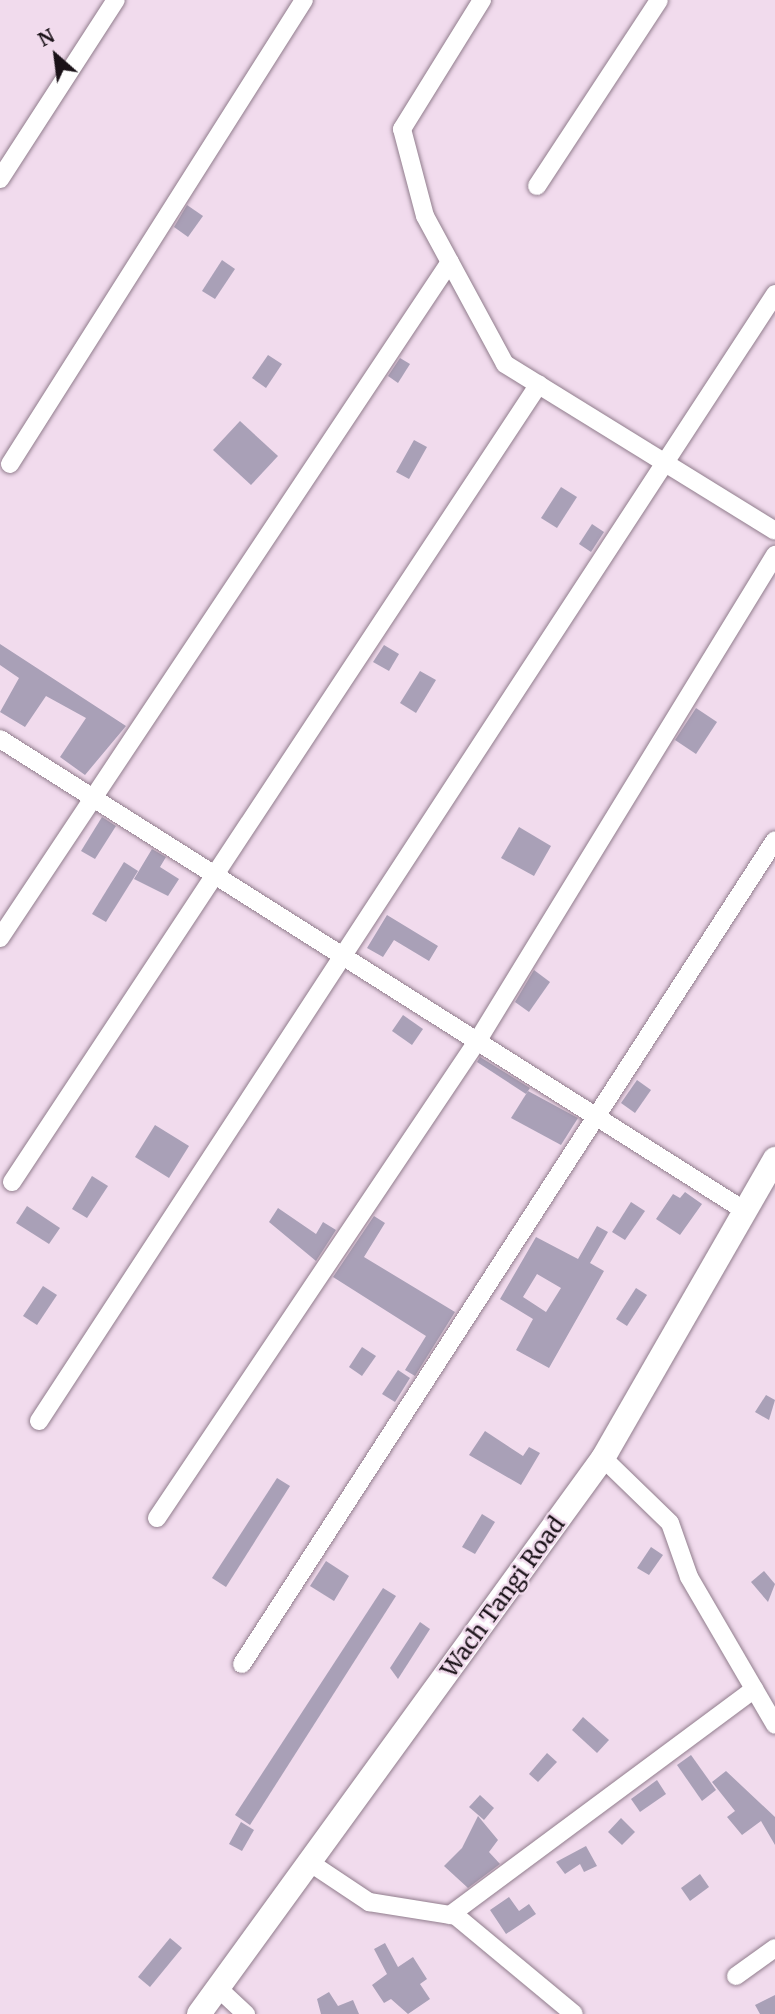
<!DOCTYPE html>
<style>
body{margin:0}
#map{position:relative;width:775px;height:2014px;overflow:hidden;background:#f1dbed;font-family:Merriweather,serif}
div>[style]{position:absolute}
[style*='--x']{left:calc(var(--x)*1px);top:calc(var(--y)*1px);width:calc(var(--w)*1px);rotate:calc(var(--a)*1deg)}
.building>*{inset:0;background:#a9a0b7}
.roads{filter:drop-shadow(0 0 2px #917d8d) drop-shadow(0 0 2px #917d8d)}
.minor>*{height:18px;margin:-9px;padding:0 9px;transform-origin:9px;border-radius:9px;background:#fff}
.secondary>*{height:24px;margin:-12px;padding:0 12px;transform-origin:12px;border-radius:12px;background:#fff}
span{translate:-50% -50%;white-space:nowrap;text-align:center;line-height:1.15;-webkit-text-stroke:5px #f1dbed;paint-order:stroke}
.street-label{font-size:23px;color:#1a1218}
.north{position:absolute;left:21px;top:21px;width:70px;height:70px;-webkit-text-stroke:5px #f1dbed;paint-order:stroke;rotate:332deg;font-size:19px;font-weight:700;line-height:28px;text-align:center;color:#1a1218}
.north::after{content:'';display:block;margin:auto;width:24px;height:32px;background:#1a1218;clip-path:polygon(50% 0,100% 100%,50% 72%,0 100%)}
</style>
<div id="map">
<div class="building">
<div style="clip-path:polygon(187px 205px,203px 216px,188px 237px,174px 227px)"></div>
<div style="clip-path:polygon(222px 260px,235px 269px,215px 299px,202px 291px)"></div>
<div style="clip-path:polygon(268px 355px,282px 364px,266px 388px,252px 378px)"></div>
<div style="clip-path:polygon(400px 358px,410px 364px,398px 383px,388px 376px)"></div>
<div style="clip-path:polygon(240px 421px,278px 456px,251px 485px,213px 450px)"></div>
<div style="clip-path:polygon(414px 440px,427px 447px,409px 479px,396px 472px)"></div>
<div style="clip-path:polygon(561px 487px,577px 497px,557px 528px,541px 518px)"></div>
<div style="clip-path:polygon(592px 524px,604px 532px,591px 552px,579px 544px)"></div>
<div style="clip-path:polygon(0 644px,126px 726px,85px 775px,60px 757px,86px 718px,46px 696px,25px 727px,0 712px,19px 678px,0 665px)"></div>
<div style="clip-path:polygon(384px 645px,399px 654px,389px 671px,373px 662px)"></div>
<div style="clip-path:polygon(420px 671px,436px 680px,416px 713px,400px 703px)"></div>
<div style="clip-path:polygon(696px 708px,717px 722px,696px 754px,675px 740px)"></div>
<div style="clip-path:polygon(102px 817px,116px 826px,95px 859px,81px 851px)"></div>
<div style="clip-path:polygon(519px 827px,551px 846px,534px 876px,501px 858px)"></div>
<div style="clip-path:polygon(152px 849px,166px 857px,160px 867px,179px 879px,168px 896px,134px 879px)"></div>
<div style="clip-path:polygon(124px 862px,138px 871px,106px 922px,92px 914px)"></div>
<div style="clip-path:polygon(387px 915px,438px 946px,429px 961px,394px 940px,383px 957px,367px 948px)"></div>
<div style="clip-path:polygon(534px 970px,550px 982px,529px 1012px,515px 1002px)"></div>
<div style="clip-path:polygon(403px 1015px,423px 1029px,412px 1045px,392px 1031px)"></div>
<div style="clip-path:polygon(480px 1057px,530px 1088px,526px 1094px,477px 1062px)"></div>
<div style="clip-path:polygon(637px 1080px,651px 1090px,635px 1113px,621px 1103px)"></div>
<div style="clip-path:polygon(528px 1091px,578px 1118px,561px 1145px,511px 1118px)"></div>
<div style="clip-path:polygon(155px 1125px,189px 1146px,169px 1178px,135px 1157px)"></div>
<div style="clip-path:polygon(92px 1176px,108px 1186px,87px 1218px,72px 1209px)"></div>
<div style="clip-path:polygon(685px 1192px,702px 1204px,680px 1235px,656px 1219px,673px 1194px,680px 1198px)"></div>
<div style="clip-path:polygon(631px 1202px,645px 1211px,625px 1240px,612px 1232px)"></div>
<div style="clip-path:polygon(27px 1206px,60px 1228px,49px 1244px,16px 1223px)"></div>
<div style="clip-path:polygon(278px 1208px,316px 1234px,323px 1222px,336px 1230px,316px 1261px,269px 1222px)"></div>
<div style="clip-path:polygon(374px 1216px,385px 1223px,364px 1257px,455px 1312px,415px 1376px,405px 1370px,426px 1336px,333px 1277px)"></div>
<div style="clip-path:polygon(evenodd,597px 1226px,608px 1232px,590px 1263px,604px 1271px,549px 1368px,516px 1350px,533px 1319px,500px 1299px,536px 1237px,578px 1259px,597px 1226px,537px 1274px,561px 1288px,546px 1312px,523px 1297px,537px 1274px)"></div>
<div style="clip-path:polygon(43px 1286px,57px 1295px,37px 1325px,23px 1316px)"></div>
<div style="clip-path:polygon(636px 1288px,647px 1295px,627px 1326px,616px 1319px)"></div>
<div style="clip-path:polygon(362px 1347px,376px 1356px,362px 1376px,349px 1367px)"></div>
<div style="clip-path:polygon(398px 1370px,410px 1378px,395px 1402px,382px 1394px)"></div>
<div style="clip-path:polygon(766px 1395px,775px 1400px,769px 1420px,755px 1412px)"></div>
<div style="clip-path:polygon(485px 1431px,523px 1456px,529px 1447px,540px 1453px,521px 1485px,469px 1455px)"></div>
<div style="clip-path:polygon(277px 1478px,290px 1486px,226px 1587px,212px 1578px)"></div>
<div style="clip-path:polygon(482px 1514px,495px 1522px,475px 1554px,462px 1547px)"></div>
<div style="clip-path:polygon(651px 1547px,663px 1555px,649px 1575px,637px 1568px)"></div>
<div style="clip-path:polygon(326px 1561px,349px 1576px,334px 1601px,310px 1586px)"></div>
<div style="clip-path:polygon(764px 1571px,775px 1584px,768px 1602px,751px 1582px)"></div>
<div style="clip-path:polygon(383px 1588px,396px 1596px,250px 1825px,235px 1815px)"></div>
<div style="clip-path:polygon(420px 1622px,430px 1629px,398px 1679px,390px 1668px)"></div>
<div style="clip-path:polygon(583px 1717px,609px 1740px,597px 1753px,572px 1730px)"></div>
<div style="clip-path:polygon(547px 1753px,557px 1762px,538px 1782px,529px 1774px)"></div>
<div style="clip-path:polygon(691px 1755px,716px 1790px,702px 1801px,677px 1765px)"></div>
<div style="clip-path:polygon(726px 1771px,775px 1817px,775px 1845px,761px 1821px,742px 1835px,727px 1817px,735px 1811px,712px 1782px)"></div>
<div style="clip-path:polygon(657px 1780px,666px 1794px,640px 1812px,631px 1799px)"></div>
<div style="clip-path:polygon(480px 1795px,494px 1808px,484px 1820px,469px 1807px)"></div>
<div style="clip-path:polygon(478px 1816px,498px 1840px,489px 1852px,500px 1864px,468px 1888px,444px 1866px,462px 1848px)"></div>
<div style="clip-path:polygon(621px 1818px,635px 1832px,622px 1845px,608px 1832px)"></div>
<div style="clip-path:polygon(241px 1822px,254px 1830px,242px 1851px,229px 1844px)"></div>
<div style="clip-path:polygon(586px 1846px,597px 1866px,584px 1872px,580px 1864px,565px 1874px,556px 1862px)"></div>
<div style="clip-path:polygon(700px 1874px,709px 1887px,690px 1901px,681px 1888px)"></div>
<div style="clip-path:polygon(509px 1897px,519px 1911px,529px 1904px,536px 1914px,506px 1934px,490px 1910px)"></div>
<div style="clip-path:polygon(170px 1938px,182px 1948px,150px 1987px,138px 1977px)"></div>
<div style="clip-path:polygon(385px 1943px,398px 1967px,413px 1957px,427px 1979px,420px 1984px,430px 1999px,408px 2014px,391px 1999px,384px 2003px,372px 1985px,387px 1974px,374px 1949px)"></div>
<div style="clip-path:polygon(329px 1992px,338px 2006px,353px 2000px,359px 2014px,321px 2014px,317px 1999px)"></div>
<div style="clip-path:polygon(775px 1995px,775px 2014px,760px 2014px,755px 2005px)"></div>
</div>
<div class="roads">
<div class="minor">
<div style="--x:482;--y:0;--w:152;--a:121.8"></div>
<div style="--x:402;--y:129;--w:90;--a:75.2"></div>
<div style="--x:425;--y:216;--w:168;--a:61.6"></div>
<div style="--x:505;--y:364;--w:317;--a:31.7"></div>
<div style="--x:0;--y:179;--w:213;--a:-57.1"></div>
<div style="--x:537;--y:186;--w:222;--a:-56.7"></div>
<div style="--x:10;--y:464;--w:549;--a:-57.64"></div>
<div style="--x:0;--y:739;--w:878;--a:32.35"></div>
<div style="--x:0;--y:938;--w:812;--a:-56.35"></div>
<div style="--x:12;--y:1182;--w:956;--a:-56.56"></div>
<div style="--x:39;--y:1421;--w:1346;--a:-56.85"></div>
<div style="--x:603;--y:1458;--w:93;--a:44.1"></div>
<div style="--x:670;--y:1523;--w:57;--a:70.6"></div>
<div style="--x:689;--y:1577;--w:171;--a:59.8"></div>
<div style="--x:157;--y:1518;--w:576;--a:-56.12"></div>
<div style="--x:478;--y:1040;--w:569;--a:-58.52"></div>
<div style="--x:242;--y:1664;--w:981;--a:-57.1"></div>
<div style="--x:312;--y:1864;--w:69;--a:33.7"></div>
<div style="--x:369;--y:1902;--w:88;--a:9.1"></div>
<div style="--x:456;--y:1916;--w:153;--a:39.7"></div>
<div style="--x:450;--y:1915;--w:379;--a:-36.6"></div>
<div style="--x:736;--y:1976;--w:48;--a:-35.7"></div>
<div style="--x:219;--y:1989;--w:37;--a:43"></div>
</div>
<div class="secondary">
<div style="--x:199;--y:2014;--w:687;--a:-54"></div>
<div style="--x:603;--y:1458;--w:345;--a:-60.1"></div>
</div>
</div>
<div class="street-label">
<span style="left:503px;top:1597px;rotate:-54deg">Wach Tangi Road</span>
</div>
<div class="north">N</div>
</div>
